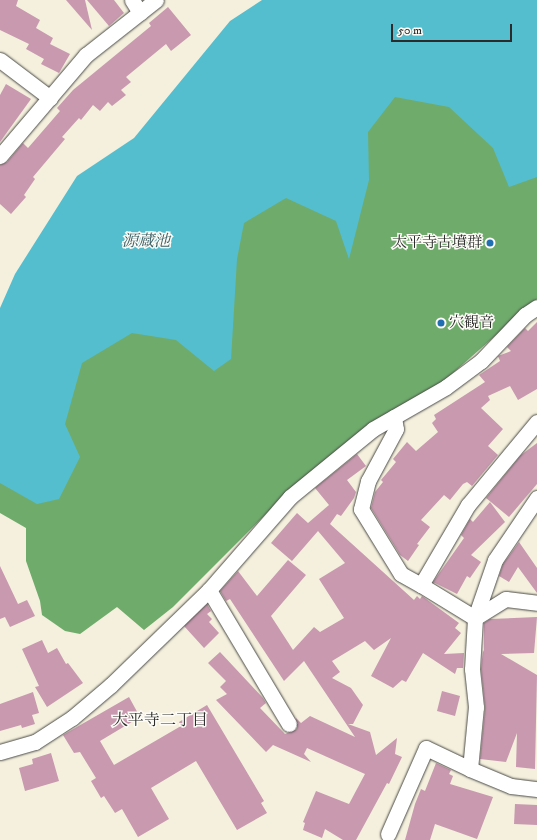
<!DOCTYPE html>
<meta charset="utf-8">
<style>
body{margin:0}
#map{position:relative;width:537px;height:840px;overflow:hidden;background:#f4f0dd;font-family:"IM FELL DW Pica","Noto Serif JP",serif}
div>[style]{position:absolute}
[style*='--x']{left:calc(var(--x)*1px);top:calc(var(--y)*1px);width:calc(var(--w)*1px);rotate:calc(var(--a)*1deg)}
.forest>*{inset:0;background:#6fac6c}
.water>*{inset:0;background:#54becf}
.building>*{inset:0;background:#c899af}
.roads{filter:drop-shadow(0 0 1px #494946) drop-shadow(0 0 1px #494946)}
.street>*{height:15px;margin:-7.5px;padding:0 7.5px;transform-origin:7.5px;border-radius:7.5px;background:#fff}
.dots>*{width:11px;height:11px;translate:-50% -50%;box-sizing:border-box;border:2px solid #fdfcf7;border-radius:50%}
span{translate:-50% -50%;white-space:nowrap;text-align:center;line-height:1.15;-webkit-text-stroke:3px #fdfcf7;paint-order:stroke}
.poi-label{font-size:15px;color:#2b2b2b}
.right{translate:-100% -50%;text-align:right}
.left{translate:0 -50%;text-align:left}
.water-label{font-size:16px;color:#395e64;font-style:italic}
.neighbourhood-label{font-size:16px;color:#2b2b2b}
.scale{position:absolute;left:391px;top:24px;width:121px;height:18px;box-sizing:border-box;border:2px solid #2b2b2b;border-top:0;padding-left:5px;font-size:12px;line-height:14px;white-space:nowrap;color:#2b2b2b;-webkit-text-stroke:3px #fdfcf7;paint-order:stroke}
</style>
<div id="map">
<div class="forest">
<div style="clip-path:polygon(395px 82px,537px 94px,537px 299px,445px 380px,286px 494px,173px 607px,144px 630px,117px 607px,80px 634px,65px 631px,42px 615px,40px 601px,26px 561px,26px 528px,0 513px,0 467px,59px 410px,80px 350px,231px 219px,356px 123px)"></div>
</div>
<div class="water">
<div style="clip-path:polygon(262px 0,537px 0,537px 177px,509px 187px,493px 148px,449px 107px,395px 97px,368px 132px,369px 180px,349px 259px,336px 221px,286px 198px,244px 223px,237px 259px,231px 359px,214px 371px,176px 340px,132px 333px,82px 363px,65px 424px,80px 457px,59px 499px,37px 504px,0 483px,0 308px,15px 274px,77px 176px,134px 138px,230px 21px)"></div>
</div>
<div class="building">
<div style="clip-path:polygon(0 0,18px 0,16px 6px,40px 20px,36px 28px,53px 38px,50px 44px,70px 54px,59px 73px,41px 64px,44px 59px,26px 49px,29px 44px,0 30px)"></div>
<div style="clip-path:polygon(66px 0,85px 0,92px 30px)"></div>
<div style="clip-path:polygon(87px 0,114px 0,124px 13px,109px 26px)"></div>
<div style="clip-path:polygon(168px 7px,191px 35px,171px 51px,166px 44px,126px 77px,131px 82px,121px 90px,126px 95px,112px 106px,108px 102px,100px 111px,93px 105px,81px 120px,79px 118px,62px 137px,65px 139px,33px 177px,35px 179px,24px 195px,26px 197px,11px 214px,0 204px,0 165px,7px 162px,23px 143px,28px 148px,60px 111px,57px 108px,73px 90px,151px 26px,149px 23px)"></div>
<div style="clip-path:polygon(6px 84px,31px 99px,0 142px,0 95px)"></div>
<div style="clip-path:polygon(537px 322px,537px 389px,518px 400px,510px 386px,488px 396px,490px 400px,481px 408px,503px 429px,488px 446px,498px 455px,472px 486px,467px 482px,463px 484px,450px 500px,444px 495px,421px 520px,430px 527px,417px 544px,419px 545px,408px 561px,400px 555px,371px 508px,375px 492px,383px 482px,381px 480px,396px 462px,393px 459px,407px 442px,416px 451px,438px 432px,432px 423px,436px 419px,434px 415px,485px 382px,479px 375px,500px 361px,498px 356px,511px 351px,507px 347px,525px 328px,528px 331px)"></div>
<div style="clip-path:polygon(537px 443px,537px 484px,509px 517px,486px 498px,521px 455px)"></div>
<div style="clip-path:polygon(357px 454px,366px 466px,347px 480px,356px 492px,354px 498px,341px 516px,337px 514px,330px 524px,414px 600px,417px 596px,420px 599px,422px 596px,459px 623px,455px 628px,461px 633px,444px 654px,464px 653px,463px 668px,457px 668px,455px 674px,423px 653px,406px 682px,402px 680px,393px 688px,371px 676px,391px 638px,374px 650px,365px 641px,332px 661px,340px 672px,332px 678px,351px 688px,363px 705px,353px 724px,348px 724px,370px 732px,376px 755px,397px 738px,395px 754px,402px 757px,389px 784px,387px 783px,356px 840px,343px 840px,325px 829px,322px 838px,303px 830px,305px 823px,303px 822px,316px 791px,349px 804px,365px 774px,307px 748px,304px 754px,311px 762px,273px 745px,266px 752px,216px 700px,227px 694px,220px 687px,226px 681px,208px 663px,220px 652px,263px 698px,266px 703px,260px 708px,285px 734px,297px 729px,296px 718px,301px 723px,310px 716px,355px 737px,304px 661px,284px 681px,230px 599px,226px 601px,220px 591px,238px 571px,257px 596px,288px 560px,306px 575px,271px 616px,293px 650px,314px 627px,320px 632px,344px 618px,319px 579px,345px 563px,318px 531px,292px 561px,271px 543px,297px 513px,308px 523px,329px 505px,315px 488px)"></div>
<div style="clip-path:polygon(490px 502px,505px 522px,471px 555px,481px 562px,470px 578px,467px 576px,457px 594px,433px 582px,464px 538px,461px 535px,470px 519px,473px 522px)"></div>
<div style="clip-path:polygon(519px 542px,537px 568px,537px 593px,518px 567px,509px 582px,499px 576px,503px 564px)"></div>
<div style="clip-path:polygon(0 566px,18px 604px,27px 600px,35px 616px,10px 627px,5px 617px,0 619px)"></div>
<div style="clip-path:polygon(207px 604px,211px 611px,207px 614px,212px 619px,209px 622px,219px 633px,204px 648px,184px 626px)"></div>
<div style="clip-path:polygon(537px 617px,534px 653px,501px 654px,537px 675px,535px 769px,516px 767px,517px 733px,506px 762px,480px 759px,485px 708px,481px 669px,483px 650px,484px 652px,484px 623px,490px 619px)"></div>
<div style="clip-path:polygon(42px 640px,48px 653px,57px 648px,66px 664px,68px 663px,83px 683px,47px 707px,35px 687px,39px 686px,22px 649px)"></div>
<div style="clip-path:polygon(442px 691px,460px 696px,455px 716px,437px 711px)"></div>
<div style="clip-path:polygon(33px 692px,39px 713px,32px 715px,35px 724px,22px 728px,21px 725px,0 731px,0 704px)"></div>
<div style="clip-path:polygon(129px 697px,140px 717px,100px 741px,114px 765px,181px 726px,179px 722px,207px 705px,264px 801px,261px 803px,267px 813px,237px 830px,196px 761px,151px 788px,169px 819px,138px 837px,122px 809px,115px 813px,104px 796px,101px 798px,91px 781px,96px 778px,80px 752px,74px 753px,63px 735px)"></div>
<div style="clip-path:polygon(51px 753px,59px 781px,25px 791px,19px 768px,33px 764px,32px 759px)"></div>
<div style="clip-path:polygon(436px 763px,451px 770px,449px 774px,453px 776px,450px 784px,493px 797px,477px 839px,435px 824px,430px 840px,405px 840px,415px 804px,421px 789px,425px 791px)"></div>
<div style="clip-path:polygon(515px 804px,537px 805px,537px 825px,514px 824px)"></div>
</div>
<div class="roads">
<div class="street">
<div style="--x:132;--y:0;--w:15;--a:58"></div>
<div style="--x:0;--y:60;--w:63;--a:37.2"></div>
<div style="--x:0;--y:156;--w:133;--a:-49.6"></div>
<div style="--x:86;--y:55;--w:89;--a:-38.2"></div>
<div style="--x:394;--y:417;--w:12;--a:81"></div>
<div style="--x:396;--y:429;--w:59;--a:118.3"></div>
<div style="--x:368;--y:481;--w:29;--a:104"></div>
<div style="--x:361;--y:509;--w:76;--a:58.4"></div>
<div style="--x:401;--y:574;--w:23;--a:29"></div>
<div style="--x:209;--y:590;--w:156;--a:59.2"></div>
<div style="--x:475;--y:618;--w:61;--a:-71"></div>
<div style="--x:495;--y:560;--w:75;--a:-55.9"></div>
<div style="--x:475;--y:618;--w:36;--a:-32"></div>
<div style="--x:506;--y:599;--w:31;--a:7"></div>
<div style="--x:0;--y:752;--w:36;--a:-16"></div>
<div style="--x:35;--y:742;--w:44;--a:-33"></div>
<div style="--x:72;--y:718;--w:51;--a:-40.2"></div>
<div style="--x:111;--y:685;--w:136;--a:-44.1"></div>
<div style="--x:209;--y:590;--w:123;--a:-48.9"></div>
<div style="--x:290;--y:497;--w:107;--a:-39.3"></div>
<div style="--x:373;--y:429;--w:84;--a:-29.9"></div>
<div style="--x:446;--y:387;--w:44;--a:-36.6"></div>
<div style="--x:481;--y:361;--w:64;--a:-46.3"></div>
<div style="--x:525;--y:315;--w:14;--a:-34"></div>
<div style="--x:470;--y:769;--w:44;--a:22.5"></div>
<div style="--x:511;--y:786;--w:26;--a:7"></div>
<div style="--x:388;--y:834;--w:94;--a:-66.2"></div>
<div style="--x:426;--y:748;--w:49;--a:25.5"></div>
<div style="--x:470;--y:769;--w:62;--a:-84.5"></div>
<div style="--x:476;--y:707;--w:38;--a:-96"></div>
<div style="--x:472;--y:669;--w:51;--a:-86.6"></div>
<div style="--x:475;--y:618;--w:63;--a:-148.6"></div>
<div style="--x:421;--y:585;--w:93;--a:-59.6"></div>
<div style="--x:468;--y:505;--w:108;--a:-50.3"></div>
</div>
</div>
<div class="dots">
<div style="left:490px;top:243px;background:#1f6fb2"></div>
<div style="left:441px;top:323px;background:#1f6fb2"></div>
</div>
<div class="poi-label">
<span class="right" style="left:482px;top:243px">太平寺古墳群</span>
<span class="left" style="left:449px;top:323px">穴観音</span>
</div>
<div class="water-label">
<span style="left:146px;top:241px">源蔵池</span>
</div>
<div class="neighbourhood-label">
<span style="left:160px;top:720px">大平寺二丁目</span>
</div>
<div class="scale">50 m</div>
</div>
